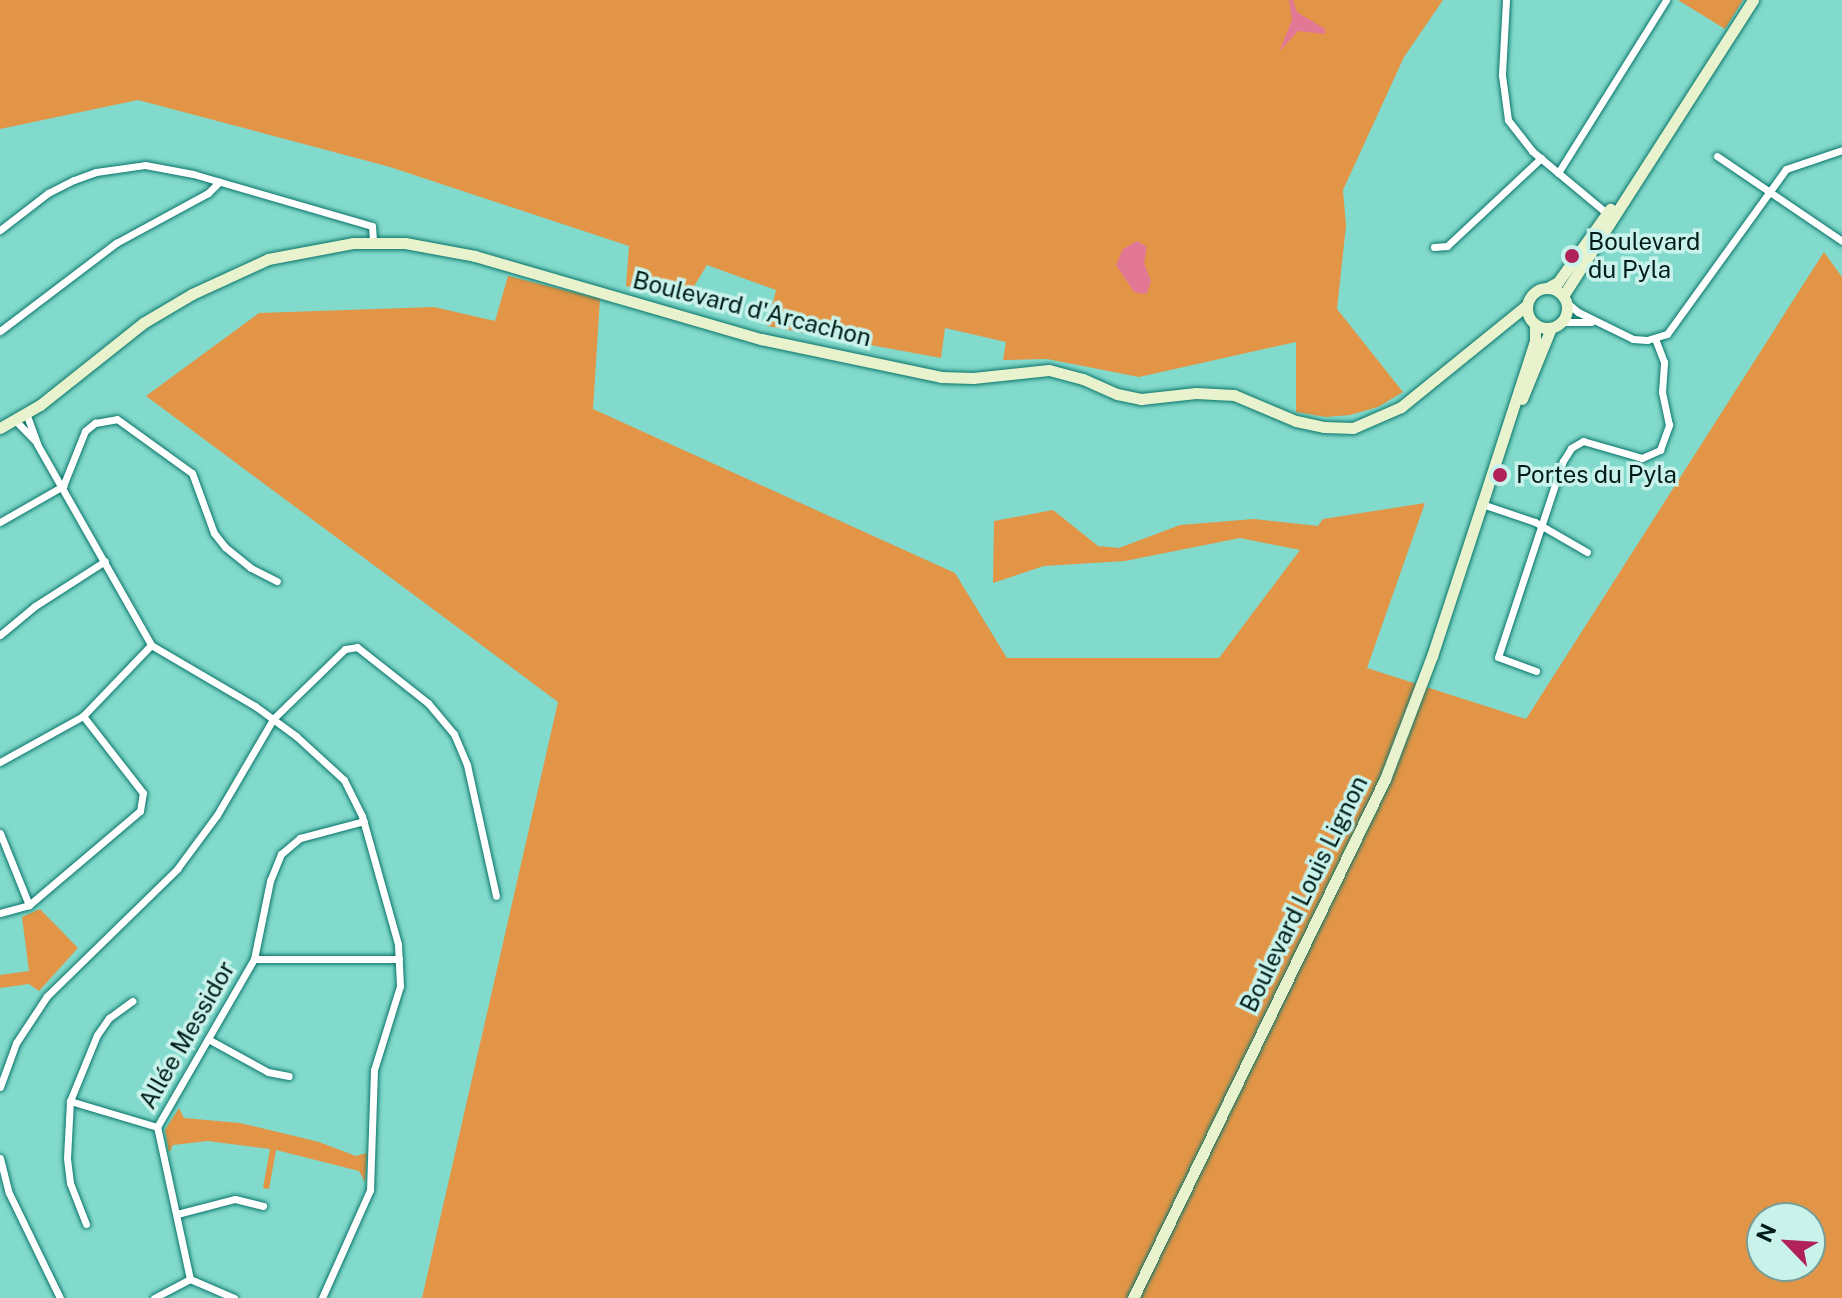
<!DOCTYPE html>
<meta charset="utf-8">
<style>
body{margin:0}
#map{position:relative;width:1842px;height:1298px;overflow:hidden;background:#82dacc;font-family:"Public Sans",sans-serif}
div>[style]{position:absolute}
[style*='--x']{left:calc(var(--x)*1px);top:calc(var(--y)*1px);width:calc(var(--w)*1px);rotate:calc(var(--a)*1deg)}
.green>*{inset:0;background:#e29546}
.water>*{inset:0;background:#e37896}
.roads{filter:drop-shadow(0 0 2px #0b756a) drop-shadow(0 0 2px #0b756a)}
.minor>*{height:7px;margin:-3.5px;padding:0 3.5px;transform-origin:3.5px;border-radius:3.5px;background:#fff}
.secondary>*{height:11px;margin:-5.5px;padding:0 5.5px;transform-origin:5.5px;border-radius:5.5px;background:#e8f3cd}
.secondary>.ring{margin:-5.5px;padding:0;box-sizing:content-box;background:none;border:11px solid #e8f3cd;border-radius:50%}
.dots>*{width:22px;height:22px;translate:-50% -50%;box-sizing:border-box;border:4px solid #c8f2ea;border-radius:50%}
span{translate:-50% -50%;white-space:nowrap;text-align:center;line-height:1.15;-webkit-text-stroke:7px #c8f2ea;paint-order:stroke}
.poi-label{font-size:24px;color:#011c19}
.left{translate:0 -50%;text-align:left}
.street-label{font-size:24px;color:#011c19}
.north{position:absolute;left:1746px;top:1202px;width:80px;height:80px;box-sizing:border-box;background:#c8f2ea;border:2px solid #789c96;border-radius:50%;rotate:295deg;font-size:22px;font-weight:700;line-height:32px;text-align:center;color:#011c19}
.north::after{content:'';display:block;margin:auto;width:28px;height:36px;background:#b02259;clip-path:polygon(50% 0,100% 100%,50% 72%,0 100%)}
</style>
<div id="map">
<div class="green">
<div style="clip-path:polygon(0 0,1443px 0,1404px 57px,1343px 190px,1346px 226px,1337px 309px,1403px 392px,1378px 407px,1350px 415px,1326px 417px,1296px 412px,1296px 342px,1139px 377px,1047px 359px,1003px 360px,1006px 342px,945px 328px,941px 358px,767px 326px,776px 290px,707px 265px,685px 301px,626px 286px,629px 246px,390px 167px,138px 100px,0 129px)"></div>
<div style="clip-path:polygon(1678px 0,1743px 0,1725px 29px)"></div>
<div style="clip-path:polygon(evenodd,1824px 252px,1842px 277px,1842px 1298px,422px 1298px,558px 702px,146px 396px,259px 313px,434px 307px,495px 321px,508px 276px,600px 299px,593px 409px,955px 573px,1007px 658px,1219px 658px,1300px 550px,1240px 538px,1125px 561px,1044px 566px,993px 583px,994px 521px,1053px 510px,1098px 546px,1119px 548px,1180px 525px,1254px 519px,1318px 526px,1323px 519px,1425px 503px,1367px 668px,1526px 719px,1824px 252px,1762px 1218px,1810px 1218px,1810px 1266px,1762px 1266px,1762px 1218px)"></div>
<div style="clip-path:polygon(40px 909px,78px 948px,39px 991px,29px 984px,0 988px,0 975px,29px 971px,22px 917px)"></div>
<div style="clip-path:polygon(179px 1108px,184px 1118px,240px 1123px,319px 1142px,356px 1156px,367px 1153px,365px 1182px,359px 1171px,276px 1150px,269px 1189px,263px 1188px,270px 1149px,208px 1141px,173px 1145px,169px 1153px,165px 1130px)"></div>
</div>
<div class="water">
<div style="clip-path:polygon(1289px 0,1293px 0,1297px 12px,1325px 29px,1325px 34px,1298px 31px,1279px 52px,1292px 20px)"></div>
<div style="clip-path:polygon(1137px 241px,1147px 247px,1144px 263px,1151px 281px,1147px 293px,1142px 294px,1134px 292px,1116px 265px,1123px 249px)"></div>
</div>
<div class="roads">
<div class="minor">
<div style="--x:1506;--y:0;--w:75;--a:93.1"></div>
<div style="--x:1502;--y:75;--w:45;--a:82.4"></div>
<div style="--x:1508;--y:120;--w:39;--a:52"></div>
<div style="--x:1532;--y:151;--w:102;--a:39.8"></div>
<div style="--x:1717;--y:156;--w:151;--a:34.2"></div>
<div style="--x:1558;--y:173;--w:204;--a:-58"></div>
<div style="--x:0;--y:230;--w:61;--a:-37.6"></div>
<div style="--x:48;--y:193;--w:29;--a:-27"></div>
<div style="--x:74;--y:180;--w:23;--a:-20"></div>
<div style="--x:96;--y:172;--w:49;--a:-8.1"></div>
<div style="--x:145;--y:165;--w:49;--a:10.6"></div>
<div style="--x:193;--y:174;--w:186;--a:16.2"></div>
<div style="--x:372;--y:226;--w:15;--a:86"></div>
<div style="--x:1434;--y:247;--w:13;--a:-4"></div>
<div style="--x:1447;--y:246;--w:129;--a:-43.1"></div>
<div style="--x:1566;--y:302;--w:16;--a:40"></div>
<div style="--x:1578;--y:312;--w:61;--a:26.1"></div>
<div style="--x:1633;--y:339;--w:14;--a:4"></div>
<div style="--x:1647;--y:340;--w:21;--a:-17"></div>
<div style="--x:1667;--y:334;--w:203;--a:-54.2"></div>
<div style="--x:1786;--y:169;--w:59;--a:-18.7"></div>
<div style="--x:1562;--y:322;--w:29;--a:0"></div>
<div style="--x:0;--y:331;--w:146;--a:-37.2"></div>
<div style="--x:116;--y:243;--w:105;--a:-28.5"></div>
<div style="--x:208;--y:193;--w:16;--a:-45"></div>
<div style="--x:26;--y:413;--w:33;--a:70"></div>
<div style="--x:37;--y:444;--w:231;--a:60.4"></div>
<div style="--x:151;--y:645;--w:121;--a:30.4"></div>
<div style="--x:255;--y:706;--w:51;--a:36.2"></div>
<div style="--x:296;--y:736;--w:65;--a:42.5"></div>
<div style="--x:344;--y:780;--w:40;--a:63.4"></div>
<div style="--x:362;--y:816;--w:133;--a:74.3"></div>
<div style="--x:398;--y:944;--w:42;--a:87.3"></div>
<div style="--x:400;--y:986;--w:88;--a:107.2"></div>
<div style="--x:374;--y:1070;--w:120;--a:91.9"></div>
<div style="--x:370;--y:1190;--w:118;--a:114"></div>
<div style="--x:15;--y:420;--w:30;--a:46"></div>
<div style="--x:1482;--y:504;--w:56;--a:18.8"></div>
<div style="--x:1535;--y:522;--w:60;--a:30"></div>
<div style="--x:0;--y:522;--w:73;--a:-29.7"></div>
<div style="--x:63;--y:486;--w:59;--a:-68.2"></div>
<div style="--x:85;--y:431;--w:13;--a:-39"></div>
<div style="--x:95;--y:423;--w:22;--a:-10"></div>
<div style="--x:117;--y:419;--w:92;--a:35.8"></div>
<div style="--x:192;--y:473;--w:64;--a:69.9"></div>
<div style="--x:214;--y:533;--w:18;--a:52"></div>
<div style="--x:225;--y:547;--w:33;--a:39"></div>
<div style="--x:251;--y:568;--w:29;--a:27"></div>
<div style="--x:0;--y:635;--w:45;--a:-39.6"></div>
<div style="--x:35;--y:606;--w:83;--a:-32.7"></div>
<div style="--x:1536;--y:671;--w:40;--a:-159.8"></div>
<div style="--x:1498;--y:657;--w:206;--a:-71.7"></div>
<div style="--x:1563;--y:461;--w:15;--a:-58"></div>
<div style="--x:1571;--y:448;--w:14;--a:-30"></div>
<div style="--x:1583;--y:441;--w:61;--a:16.1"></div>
<div style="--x:1642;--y:458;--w:20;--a:-24"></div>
<div style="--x:1660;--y:450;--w:27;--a:-70"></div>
<div style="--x:1669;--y:425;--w:34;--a:-102"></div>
<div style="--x:1662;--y:392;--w:30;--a:-86"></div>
<div style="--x:1664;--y:362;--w:25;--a:-111"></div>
<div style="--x:0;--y:762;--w:95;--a:-29"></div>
<div style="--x:83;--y:716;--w:98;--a:-46.2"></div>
<div style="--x:0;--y:833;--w:78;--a:68.1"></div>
<div style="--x:0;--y:913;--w:30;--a:-15"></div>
<div style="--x:29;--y:905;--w:145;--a:-40.3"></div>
<div style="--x:140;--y:811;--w:18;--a:-81"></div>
<div style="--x:143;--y:793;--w:98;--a:-127.9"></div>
<div style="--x:254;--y:959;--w:145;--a:0"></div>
<div style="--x:208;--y:1039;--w:68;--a:28.8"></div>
<div style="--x:268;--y:1072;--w:21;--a:11"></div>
<div style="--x:0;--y:1087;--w:47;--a:-70"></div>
<div style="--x:16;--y:1043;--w:56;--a:-56.6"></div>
<div style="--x:47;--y:996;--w:182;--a:-44.3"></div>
<div style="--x:177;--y:869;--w:67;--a:-53.5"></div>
<div style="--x:217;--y:815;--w:111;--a:-59.7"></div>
<div style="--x:273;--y:719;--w:100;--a:-44.2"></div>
<div style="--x:345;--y:649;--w:12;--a:-9"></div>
<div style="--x:357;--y:647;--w:90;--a:38.3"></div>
<div style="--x:428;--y:703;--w:40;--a:50"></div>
<div style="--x:454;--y:734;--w:34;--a:67"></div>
<div style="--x:467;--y:765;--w:134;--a:77.5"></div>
<div style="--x:70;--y:1101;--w:91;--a:16.6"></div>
<div style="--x:0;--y:1158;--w:36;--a:76"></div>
<div style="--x:9;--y:1193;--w:117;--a:64.1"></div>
<div style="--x:177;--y:1214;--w:60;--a:-14.5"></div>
<div style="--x:235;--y:1199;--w:29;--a:14"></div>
<div style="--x:86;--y:1224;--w:44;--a:-111.3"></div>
<div style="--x:70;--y:1183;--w:25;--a:-97"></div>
<div style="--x:67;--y:1158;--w:57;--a:-87"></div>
<div style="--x:70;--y:1101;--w:71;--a:-67.8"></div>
<div style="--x:97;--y:1035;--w:21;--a:-55"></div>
<div style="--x:109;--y:1018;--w:29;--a:-36"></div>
<div style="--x:190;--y:1279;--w:156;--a:-102.2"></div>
<div style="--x:157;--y:1127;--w:194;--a:-60"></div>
<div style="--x:254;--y:959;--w:80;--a:-78.4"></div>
<div style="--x:270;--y:881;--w:29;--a:-68"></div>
<div style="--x:281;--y:854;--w:25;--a:-40"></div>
<div style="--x:300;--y:838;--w:66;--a:-14.9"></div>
<div style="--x:154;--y:1298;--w:41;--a:-27.8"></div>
<div style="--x:190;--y:1279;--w:48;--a:23.4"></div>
</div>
<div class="secondary">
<div class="ring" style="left:1527px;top:288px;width:29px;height:29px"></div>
<div style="--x:1547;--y:288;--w:13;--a:-29"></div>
<div style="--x:1558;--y:282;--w:90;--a:-54.5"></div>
<div style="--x:1563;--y:296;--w:352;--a:-57.3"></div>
<div style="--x:1522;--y:399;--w:77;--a:-67.8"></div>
<div style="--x:0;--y:428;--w:46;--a:-29.9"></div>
<div style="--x:40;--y:405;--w:132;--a:-38.5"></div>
<div style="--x:143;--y:323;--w:57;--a:-30.6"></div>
<div style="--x:192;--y:294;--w:84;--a:-24.7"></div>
<div style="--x:268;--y:259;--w:86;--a:-10.7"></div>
<div style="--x:353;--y:243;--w:52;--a:0"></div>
<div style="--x:405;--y:243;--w:71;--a:10.5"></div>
<div style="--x:475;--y:256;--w:298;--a:16.2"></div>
<div style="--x:761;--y:339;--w:184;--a:11.9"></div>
<div style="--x:941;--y:377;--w:32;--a:2"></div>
<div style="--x:973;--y:378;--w:76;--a:-6"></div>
<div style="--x:1049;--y:370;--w:35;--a:15"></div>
<div style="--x:1083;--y:379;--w:37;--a:24"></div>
<div style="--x:1117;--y:394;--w:25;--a:12"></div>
<div style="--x:1141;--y:399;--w:55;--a:-6.2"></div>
<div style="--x:1196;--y:393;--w:38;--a:3"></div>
<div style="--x:1234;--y:395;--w:67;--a:22.8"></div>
<div style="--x:1296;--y:421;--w:29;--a:12"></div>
<div style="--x:1324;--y:427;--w:29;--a:2"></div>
<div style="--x:1353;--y:428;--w:52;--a:-23.6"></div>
<div style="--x:1401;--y:407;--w:162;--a:-39"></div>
<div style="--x:1133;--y:1298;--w:577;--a:-64.1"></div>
<div style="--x:1385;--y:779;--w:132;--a:-69.1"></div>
<div style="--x:1432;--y:656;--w:160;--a:-71.8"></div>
<div style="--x:1482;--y:504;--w:171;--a:-72"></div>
<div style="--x:1535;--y:341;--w:16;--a:-90"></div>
</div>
</div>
<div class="dots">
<div style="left:1572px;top:256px;background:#b02259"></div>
<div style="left:1500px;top:475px;background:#b02259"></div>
</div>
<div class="poi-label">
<span class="left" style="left:1588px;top:256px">Boulevard<br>du Pyla</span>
<span class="left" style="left:1516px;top:475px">Portes du Pyla</span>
</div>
<div class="street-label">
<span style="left:752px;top:309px;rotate:14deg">Boulevard d'Arcachon</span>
<span style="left:1304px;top:894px;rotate:-64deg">Boulevard Louis Lignon</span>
<span style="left:187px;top:1035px;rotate:-60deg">Allée Messidor</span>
</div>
<div class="north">N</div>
</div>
